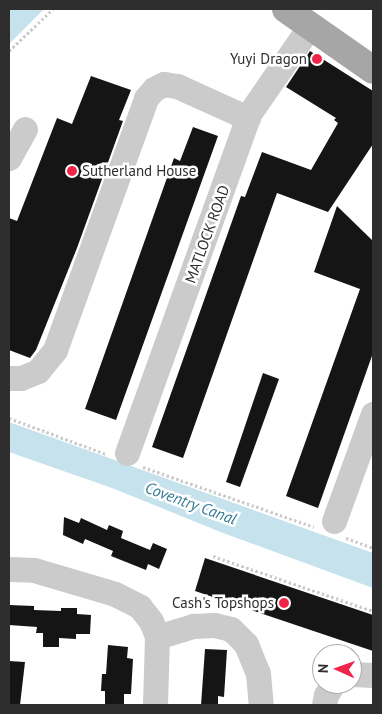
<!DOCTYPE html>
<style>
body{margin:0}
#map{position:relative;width:382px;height:714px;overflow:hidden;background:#fff;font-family:"PT Sans",sans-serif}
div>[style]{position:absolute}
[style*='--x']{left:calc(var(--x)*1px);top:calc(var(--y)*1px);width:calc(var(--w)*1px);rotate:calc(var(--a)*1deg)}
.water>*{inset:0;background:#c5e2ed}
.building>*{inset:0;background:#151515}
.path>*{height:3px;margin-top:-1.5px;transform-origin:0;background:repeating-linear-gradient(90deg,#cbcbcb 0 2.5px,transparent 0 5px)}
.minor>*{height:25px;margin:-12.5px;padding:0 12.5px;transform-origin:12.5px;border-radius:12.5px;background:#cbcbcb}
.major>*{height:28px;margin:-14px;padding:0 14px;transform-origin:14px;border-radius:14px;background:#a6a6a6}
.dots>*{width:14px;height:14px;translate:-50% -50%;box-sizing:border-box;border:2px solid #fff;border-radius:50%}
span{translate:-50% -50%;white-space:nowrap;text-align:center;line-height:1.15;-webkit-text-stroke:5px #fff;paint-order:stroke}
.poi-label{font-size:15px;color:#2e2e2e}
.right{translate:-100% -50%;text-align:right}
.left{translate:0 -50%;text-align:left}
.street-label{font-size:15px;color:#2e2e2e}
.water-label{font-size:16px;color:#367a95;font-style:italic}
.frame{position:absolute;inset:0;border:10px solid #2e2e2e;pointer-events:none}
.north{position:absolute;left:312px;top:644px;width:50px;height:50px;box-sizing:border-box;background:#fff;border:1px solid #ababab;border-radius:50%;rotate:272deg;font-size:14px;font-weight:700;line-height:20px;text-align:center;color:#2e2e2e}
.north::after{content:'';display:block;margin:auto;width:18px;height:22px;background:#f02449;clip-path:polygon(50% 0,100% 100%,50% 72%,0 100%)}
</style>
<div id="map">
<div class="water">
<div style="clip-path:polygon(9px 9px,44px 9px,9px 44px)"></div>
<div style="clip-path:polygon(9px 422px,373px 553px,373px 588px,223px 533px,112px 488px,9px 452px)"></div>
</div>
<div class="building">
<div style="clip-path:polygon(310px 51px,373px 91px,373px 144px,328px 212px,277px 193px,183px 458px,152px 447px,241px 196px,245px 197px,262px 152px,311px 170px,338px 123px,334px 120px,336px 118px,286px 87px)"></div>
<div style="clip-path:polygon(91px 76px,131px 90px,119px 120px,123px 121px,77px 248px,36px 350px,30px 358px,9px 350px,9px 218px,17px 221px,57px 118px,72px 124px)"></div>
<div style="clip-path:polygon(193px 127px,218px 136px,116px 420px,85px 409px,174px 158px,180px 161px)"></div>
<div style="clip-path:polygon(337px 206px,373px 241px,373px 353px,318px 508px,286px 496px,360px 289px,314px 272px)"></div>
<div style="clip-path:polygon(263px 373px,279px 379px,240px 487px,226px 482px)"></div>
<div style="clip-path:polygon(64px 517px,79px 523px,81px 518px,107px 530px,109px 525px,123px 531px,121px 538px,150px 550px,153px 543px,167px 549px,159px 569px,148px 564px,146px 570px,111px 556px,113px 551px,85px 539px,83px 544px,63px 535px)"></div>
<div style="clip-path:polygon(205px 558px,373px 615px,373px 651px,195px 591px)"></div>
<div style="clip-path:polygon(9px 605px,34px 606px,34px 610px,61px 611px,61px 608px,77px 608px,77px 614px,91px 615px,90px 634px,76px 634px,76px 639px,59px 638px,59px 647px,43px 647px,43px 633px,36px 633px,37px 627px,9px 625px)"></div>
<div style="clip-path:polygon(108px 645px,128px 647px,127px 658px,133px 659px,131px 694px,124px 694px,124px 705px,105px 704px,105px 691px,101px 691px,102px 674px,106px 674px)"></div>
<div style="clip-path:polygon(205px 649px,227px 650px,224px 697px,218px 696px,218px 705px,201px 705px)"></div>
<div style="clip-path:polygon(9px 661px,25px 662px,20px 705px,9px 705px)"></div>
</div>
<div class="path">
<div style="--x:9;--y:51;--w:61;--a:-43.7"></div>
<div style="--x:9;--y:418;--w:103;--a:20.4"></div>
<div style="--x:143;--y:467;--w:181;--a:19.3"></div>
<div style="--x:346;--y:538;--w:29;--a:20"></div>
<div style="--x:213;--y:556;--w:169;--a:19"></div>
</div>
<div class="minor">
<div style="--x:9;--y:158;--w:33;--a:-61"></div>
<div style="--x:9;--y:378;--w:12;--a:0"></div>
<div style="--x:21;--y:378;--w:18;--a:-22"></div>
<div style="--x:38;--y:371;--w:27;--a:-51"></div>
<div style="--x:55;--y:350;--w:268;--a:-70.1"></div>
<div style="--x:146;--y:98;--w:12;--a:-48"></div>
<div style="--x:154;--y:89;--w:11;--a:-27"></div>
<div style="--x:164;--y:84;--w:13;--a:9"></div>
<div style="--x:177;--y:86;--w:78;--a:24.3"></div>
<div style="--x:127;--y:453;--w:360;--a:-70.2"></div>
<div style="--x:249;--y:114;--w:107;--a:-55.3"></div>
<div style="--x:334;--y:521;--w:114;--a:-70"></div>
<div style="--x:9;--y:569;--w:25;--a:2"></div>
<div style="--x:34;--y:570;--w:84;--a:16.5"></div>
<div style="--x:115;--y:594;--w:28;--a:27"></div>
<div style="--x:140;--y:607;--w:18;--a:52"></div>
<div style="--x:151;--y:621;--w:17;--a:69"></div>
<div style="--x:157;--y:637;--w:68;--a:91.7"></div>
<div style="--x:157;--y:637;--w:38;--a:-17"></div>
<div style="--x:193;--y:626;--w:21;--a:-3"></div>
<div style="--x:214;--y:625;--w:17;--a:13"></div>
<div style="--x:231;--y:629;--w:21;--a:45"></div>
<div style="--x:246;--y:644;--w:31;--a:68"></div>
<div style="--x:258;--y:673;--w:32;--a:85"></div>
<div style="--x:352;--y:674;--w:21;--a:3"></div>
<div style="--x:324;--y:705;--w:10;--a:-79"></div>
<div style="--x:326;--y:695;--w:13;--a:-58"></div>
</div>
<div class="major">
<div style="--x:286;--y:9;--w:106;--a:35"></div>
</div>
<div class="dots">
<div style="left:317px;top:59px;background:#f02449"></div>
<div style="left:72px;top:171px;background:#f02449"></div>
<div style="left:284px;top:603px;background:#f02449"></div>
</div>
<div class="poi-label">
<span class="right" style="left:307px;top:59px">Yuyi Dragon</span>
<span class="left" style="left:82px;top:171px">Sutherland House</span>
<span class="right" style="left:274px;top:603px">Cash's Topshops</span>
</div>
<div class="street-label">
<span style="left:207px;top:234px;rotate:-70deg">MATLOCK ROAD</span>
</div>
<div class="water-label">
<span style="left:191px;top:503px;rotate:20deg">Coventry Canal</span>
</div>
<div class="frame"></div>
<div class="north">N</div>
</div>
